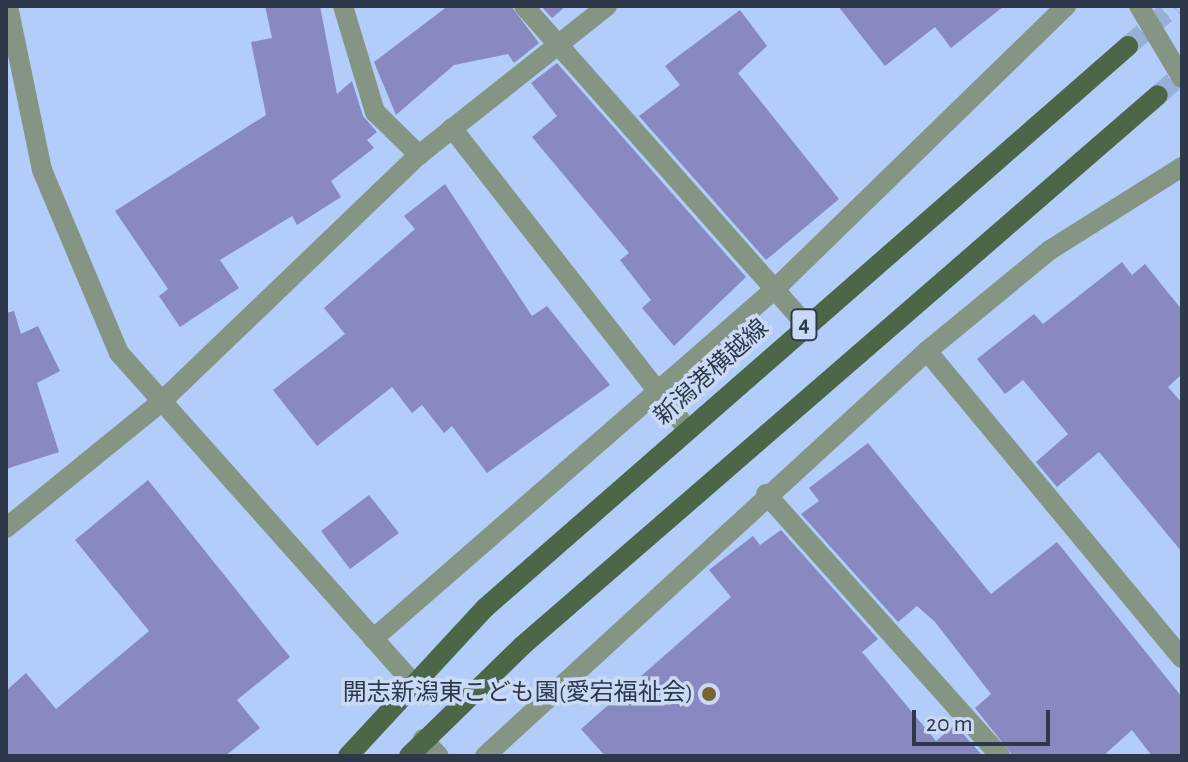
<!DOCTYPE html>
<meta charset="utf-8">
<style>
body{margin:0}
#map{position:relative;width:1188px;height:762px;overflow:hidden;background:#b3cdfb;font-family:"Alegreya Sans","Noto Sans JP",sans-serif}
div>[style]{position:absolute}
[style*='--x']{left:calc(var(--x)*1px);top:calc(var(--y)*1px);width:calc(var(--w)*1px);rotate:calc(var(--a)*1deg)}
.building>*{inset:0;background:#8789c0}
.major-tunnel>*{height:20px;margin-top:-10px;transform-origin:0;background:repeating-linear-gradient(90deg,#98afd8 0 20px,transparent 0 30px)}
.minor>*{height:20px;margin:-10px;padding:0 10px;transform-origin:10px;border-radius:10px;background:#859583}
.major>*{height:20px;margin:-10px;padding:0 10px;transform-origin:10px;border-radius:10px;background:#4b6747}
.dots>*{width:22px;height:22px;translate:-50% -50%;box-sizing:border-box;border:4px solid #cadaf6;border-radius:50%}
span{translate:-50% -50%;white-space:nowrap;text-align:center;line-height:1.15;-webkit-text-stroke:7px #cadaf6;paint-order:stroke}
.shield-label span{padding:2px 6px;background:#cadaf6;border:2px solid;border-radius:6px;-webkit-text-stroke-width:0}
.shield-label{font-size:22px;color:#2e384b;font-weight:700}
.street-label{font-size:24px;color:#2e384b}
.poi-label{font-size:24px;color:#2e384b}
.right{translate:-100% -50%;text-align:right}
.frame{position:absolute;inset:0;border:8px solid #2e384b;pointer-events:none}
.scale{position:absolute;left:912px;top:710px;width:138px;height:36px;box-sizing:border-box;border:4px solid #2e384b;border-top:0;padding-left:10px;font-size:24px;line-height:28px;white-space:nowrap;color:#2e384b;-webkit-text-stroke:6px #cadaf6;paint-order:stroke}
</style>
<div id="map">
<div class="building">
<div style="clip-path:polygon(265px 6px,320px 6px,337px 94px,352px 81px,363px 116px,377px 132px,367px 140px,374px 148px,331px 181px,341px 197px,297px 225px,292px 216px,220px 260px,239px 288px,180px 327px,159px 296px,168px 289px,115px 211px,266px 115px,251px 42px,272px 38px)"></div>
<div style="clip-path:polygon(448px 6px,511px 6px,539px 43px,514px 63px,508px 54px,454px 65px,396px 115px,374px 62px)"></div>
<div style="clip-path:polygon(541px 6px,566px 6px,552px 18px)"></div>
<div style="clip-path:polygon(838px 6px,1004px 6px,951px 48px,935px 27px,885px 66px)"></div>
<div style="clip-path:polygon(740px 10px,767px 46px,738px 73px,839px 199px,766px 260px,639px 116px,680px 85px,665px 66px)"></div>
<div style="clip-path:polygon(557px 63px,746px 277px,674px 346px,642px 308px,651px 300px,620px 260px,629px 253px,532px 137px,557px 116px,531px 83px)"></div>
<div style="clip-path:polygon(445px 184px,532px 316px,547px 306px,610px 385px,487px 473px,452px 426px,444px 433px,422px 405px,412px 413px,392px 387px,317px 446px,273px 390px,345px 334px,324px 308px,415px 229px,404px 216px)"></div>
<div style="clip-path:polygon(1122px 262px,1132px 275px,1145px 264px,1182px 310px,1182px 374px,1168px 387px,1182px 403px,1182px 552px,1099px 452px,1057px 487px,1036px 462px,1068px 434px,1023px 380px,1005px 394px,977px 359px,1034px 314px,1043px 324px)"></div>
<div style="clip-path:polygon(14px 311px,21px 334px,38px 326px,60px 371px,37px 383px,59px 452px,6px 469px,6px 313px)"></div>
<div style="clip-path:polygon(868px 443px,991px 594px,1057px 542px,1182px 697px,1182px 756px,1152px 756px,1132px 730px,1103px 756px,1013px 756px,975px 708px,991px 694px,935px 622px,917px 606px,898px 622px,801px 514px,819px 501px,809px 488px)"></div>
<div style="clip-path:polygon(148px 480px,290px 657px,237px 700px,260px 728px,225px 756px,6px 756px,6px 691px,26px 673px,56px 709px,149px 631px,75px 540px)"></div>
<div style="clip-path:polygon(369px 495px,399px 533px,350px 569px,321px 531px)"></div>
<div style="clip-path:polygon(781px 530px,878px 639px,862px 652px,936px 741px,955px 725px,983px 756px,605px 756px,581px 729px,731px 597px,709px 570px,753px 536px,760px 545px)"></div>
</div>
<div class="major-tunnel">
<div style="--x:1128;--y:46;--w:61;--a:-41"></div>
<div style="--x:1158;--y:95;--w:32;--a:-41"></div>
</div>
<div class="minor">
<div style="--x:8;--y:6;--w:167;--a:78.3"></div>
<div style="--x:42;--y:170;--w:199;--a:67.2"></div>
<div style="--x:119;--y:353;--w:441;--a:48.3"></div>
<div style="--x:343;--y:6;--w:111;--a:73.2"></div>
<div style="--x:375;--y:112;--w:62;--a:44.3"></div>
<div style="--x:524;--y:6;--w:424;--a:48.5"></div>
<div style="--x:1139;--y:6;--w:84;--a:59.2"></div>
<div style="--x:452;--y:128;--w:382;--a:52"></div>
<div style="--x:927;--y:351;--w:399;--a:50.3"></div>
<div style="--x:766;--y:494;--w:351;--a:48.2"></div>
<div style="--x:6;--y:528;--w:198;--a:-39.1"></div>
<div style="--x:160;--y:403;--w:359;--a:-43.8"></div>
<div style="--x:419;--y:155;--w:240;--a:-38.4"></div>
<div style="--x:373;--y:639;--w:534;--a:-41.05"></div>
<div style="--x:776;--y:288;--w:405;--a:-44.2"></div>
<div style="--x:423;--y:739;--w:23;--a:47"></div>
<div style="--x:485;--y:756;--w:599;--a:-42.5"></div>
<div style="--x:927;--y:351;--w:159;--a:-39.4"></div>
<div style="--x:1050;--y:250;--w:156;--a:-32.2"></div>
</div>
<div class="major">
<div style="--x:348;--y:756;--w:202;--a:-47.2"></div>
<div style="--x:485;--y:608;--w:854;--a:-41.15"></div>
<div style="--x:409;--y:756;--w:158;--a:-44.2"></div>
<div style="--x:522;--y:646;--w:841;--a:-40.9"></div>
</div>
<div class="dots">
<div style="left:709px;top:694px;background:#7b6233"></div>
</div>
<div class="shield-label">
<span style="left:804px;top:325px">4</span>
</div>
<div class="street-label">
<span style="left:712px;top:373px;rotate:-42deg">新潟港横越線</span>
</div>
<div class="poi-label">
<span class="right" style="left:693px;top:694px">開志新潟東こども園(愛宕福祉会)</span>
</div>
<div class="frame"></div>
<div class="scale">20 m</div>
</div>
